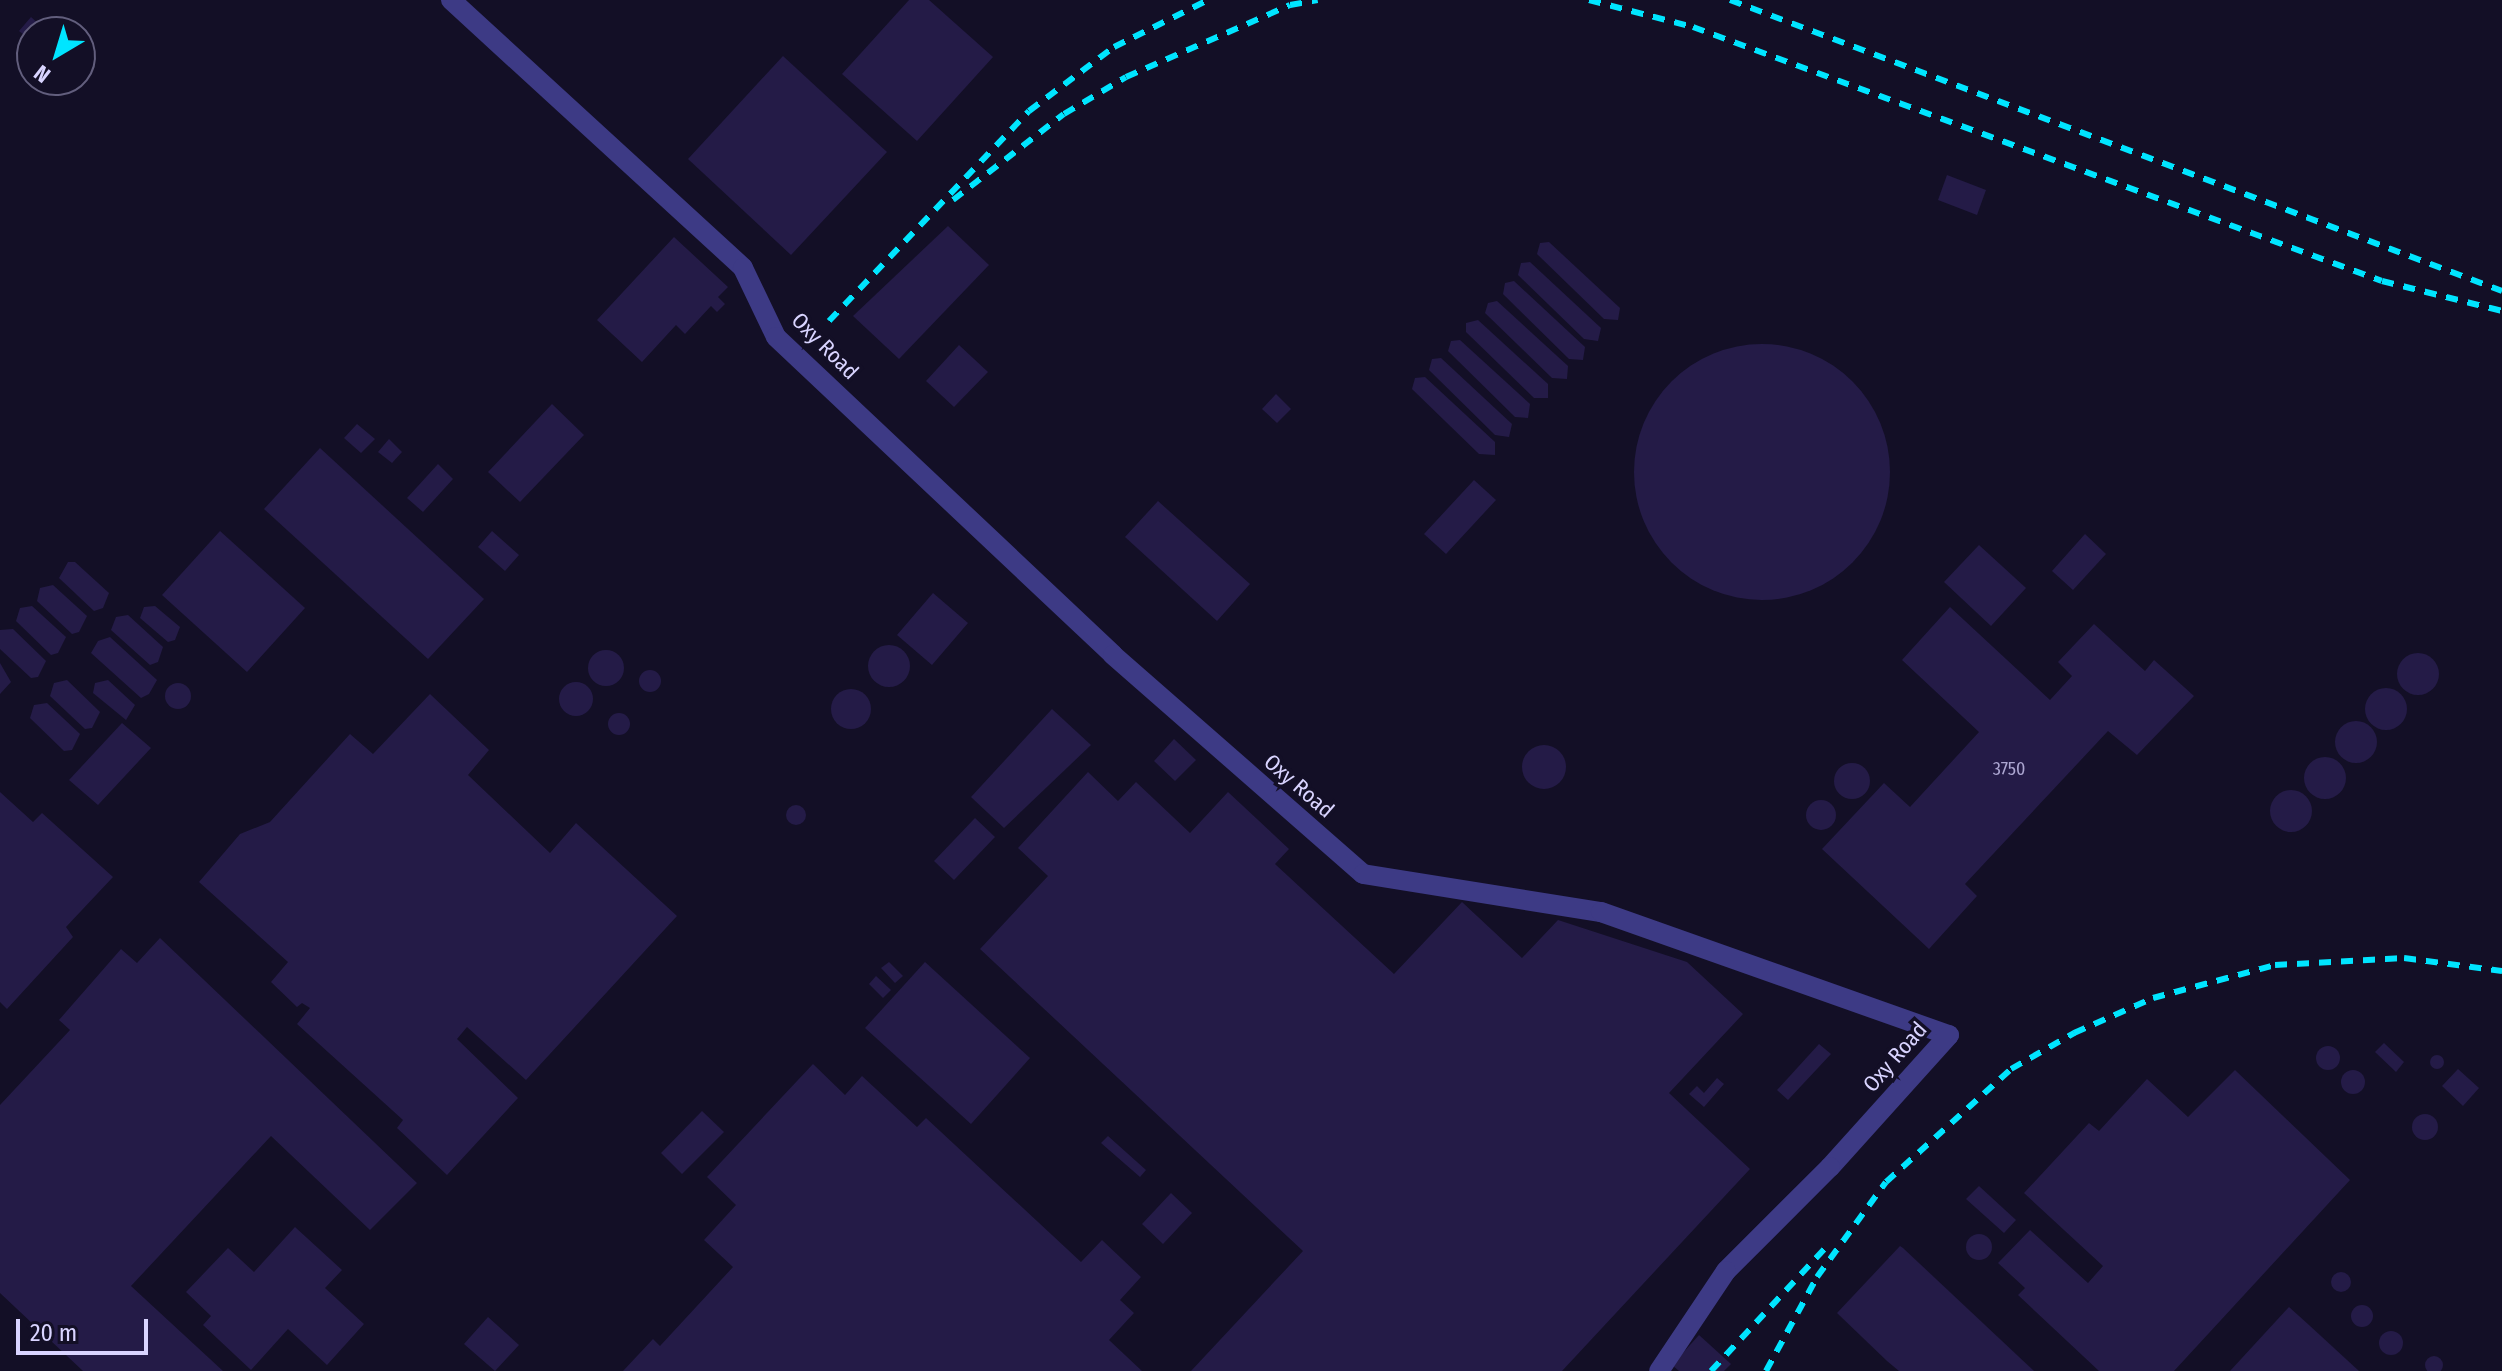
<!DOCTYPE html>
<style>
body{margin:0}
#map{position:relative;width:2502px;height:1371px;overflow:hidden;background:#130f26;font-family:"Fira Sans Condensed",sans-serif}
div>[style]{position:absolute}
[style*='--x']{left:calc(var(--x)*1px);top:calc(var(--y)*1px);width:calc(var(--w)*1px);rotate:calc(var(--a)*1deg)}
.building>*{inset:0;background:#241b47}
.round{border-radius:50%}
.minor>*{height:20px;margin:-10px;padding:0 10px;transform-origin:10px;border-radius:10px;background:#3d3a85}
.rail>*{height:6px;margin-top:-3px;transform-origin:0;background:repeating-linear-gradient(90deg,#00e5ff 0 12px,transparent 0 22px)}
span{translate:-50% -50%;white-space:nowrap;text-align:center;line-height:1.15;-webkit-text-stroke:7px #130f26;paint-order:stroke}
.number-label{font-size:18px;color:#aca6d1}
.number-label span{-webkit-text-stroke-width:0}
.street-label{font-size:22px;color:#d9d4ff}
.north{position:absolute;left:16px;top:16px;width:80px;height:80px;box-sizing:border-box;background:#130f26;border:2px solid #625e7d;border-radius:50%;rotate:218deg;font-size:22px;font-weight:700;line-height:32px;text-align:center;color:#d9d4ff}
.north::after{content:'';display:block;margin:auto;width:28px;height:36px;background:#00e5ff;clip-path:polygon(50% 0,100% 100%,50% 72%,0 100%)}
.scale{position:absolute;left:16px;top:1319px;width:132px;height:36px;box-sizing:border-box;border:4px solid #d9d4ff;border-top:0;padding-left:10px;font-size:24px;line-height:28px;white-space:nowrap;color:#d9d4ff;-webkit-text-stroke:6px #130f26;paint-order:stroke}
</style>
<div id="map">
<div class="building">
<div style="clip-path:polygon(909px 0,929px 0,993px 57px,917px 141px,842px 74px)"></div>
<div style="clip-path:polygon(31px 17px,41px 26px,29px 39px,19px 31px)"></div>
<div style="clip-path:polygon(783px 56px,887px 152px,791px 255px,688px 159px)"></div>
<div style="clip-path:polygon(1947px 175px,1986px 190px,1977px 215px,1938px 200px)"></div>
<div style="clip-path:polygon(948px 226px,989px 265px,899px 359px,853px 316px)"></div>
<div style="clip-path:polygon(674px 237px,728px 287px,718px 297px,725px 304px,717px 312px,711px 306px,685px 334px,676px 325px,642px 362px,597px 320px)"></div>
<div style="clip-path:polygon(1549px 242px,1620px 308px,1618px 320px,1604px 319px,1537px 254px,1540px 243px)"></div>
<div style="clip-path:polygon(1530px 262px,1601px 328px,1598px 341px,1584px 339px,1518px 275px,1521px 263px)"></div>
<div style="clip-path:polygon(1514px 281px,1585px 347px,1583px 360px,1569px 359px,1503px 294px,1505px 283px)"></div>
<div style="clip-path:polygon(1497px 301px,1568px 366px,1567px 379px,1552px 378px,1485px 313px,1488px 303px)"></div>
<div style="clip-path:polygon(1478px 320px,1548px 384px,1548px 398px,1534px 398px,1466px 332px,1466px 323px)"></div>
<div style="clip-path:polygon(1460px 340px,1530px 404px,1528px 418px,1515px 417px,1448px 351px,1451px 341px)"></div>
<div class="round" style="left:1634px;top:344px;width:256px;height:256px"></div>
<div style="clip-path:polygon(959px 345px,988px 372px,954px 407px,926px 381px)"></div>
<div style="clip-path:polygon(1441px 358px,1512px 424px,1509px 437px,1495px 435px,1429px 370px,1432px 359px)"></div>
<div style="clip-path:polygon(1425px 377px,1495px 442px,1495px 455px,1479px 454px,1412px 389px,1415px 378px)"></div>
<div style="clip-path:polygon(1276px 394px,1291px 409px,1277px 423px,1262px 409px)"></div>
<div style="clip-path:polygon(552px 404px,584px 435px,520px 502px,488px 472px)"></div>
<div style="clip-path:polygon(357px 424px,375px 439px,361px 453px,344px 438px)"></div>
<div style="clip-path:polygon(389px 439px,402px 452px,392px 463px,378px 452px)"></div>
<div style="clip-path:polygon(320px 448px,484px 599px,428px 659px,264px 509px)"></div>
<div style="clip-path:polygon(438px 464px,453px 479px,423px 512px,407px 498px)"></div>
<div style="clip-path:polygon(1474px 480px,1496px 500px,1446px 554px,1424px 534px)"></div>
<div style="clip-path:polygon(1158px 501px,1250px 584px,1217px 621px,1125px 537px)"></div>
<div style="clip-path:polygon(220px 531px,305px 608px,247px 672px,162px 595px)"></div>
<div style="clip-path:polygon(492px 531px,519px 555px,505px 571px,478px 547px)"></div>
<div style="clip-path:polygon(2085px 534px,2106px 554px,2073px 590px,2052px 571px)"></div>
<div style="clip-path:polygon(1979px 545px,2026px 588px,1991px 626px,1944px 582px)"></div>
<div style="clip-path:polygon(68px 562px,75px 562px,109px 593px,103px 608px,94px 611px,59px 578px)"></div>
<div style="clip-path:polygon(53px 585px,87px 616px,79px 632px,72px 634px,37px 601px,40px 588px)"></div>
<div style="clip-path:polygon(933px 593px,968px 623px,932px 665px,897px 635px)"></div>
<div style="clip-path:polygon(32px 606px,66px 637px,58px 653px,51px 655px,16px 621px,20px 608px)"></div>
<div style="clip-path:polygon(155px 606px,180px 627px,175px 640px,168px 642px,140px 618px,144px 607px)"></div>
<div style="clip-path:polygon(1950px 607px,2050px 700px,2072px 676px,2058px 662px,2094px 624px,2145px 671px,2154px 660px,2194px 696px,2137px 755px,2108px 731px,1965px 884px,1977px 896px,1929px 949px,1822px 849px,1884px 783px,1910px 807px,1979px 732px,1902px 660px)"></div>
<div style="clip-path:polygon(128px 615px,163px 647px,158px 662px,150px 665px,111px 630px,116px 617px)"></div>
<div style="clip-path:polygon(13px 629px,46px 661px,38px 677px,31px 678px,0 649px,0 630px)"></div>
<div style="clip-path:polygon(110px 637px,157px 680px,149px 694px,141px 698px,91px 653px,98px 641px)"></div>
<div class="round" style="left:868px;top:645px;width:42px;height:42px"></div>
<div class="round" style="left:588px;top:650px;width:36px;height:36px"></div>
<div class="round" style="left:2397px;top:653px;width:42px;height:42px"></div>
<div style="clip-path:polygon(0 663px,11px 682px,0 694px)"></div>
<div class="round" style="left:639px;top:670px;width:22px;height:22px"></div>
<div style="clip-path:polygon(67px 680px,100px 712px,92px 728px,85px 729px,50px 696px,54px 683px)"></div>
<div style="clip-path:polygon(108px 680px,135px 705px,126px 720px,93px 693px,95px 683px)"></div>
<div class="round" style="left:559px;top:682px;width:34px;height:34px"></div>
<div class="round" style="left:165px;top:683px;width:26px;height:26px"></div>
<div class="round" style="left:2365px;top:688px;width:42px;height:42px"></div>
<div class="round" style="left:831px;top:689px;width:40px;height:40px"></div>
<div style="clip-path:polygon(430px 694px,489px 750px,468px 775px,550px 853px,576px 823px,677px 916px,526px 1080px,467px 1027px,457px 1039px,518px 1098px,447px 1175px,397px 1128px,403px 1120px,297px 1024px,310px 1008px,302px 1003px,297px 1007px,271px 982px,288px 962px,199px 882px,240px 834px,270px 822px,350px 734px,373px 754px)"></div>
<div style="clip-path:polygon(47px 703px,80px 734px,72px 750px,64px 751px,30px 718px,34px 705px)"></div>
<div style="clip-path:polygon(1052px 709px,1091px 745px,1004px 828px,971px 797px)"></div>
<div class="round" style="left:608px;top:713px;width:22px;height:22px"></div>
<div class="round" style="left:2335px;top:721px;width:42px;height:42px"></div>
<div style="clip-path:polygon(122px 723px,151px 748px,98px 805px,69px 780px)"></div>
<div style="clip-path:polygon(1174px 739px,1196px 760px,1175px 781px,1154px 761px)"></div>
<div class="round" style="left:1522px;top:745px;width:44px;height:44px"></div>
<div class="round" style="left:2304px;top:757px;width:42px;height:42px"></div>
<div class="round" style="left:1834px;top:763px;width:36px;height:36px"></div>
<div style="clip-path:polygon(1088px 772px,1118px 801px,1136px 782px,1190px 833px,1228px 792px,1289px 849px,1275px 864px,1394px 974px,1462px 902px,1522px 958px,1558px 920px,1687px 962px,1743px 1014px,1669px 1093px,1750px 1169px,1562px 1371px,1191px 1371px,1303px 1251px,980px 949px,1048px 876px,1018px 848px)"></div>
<div class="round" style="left:2270px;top:790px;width:42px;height:42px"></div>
<div style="clip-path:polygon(0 792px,33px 822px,42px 813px,113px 877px,66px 927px,73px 937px,7px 1009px,0 1002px)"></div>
<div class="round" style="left:1806px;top:800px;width:30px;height:30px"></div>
<div class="round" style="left:786px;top:805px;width:20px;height:20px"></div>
<div style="clip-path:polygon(975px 818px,995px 837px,954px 880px,934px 861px)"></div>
<div style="clip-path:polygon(160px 938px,417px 1183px,370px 1230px,271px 1136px,131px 1286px,223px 1371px,83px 1371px,0 1293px,0 1105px,70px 1030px,59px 1020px,121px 949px,137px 963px)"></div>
<div style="clip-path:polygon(889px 962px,903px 976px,895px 983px,881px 968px)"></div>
<div style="clip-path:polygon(925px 962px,1030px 1058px,971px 1124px,865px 1028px)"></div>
<div style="clip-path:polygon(876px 976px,891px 990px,883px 998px,869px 984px)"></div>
<div style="clip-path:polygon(2384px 1043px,2404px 1062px,2396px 1072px,2375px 1052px)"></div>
<div style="clip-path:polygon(1819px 1044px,1831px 1054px,1788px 1100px,1777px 1090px)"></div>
<div class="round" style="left:2316px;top:1046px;width:24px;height:24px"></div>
<div class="round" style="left:2430px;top:1055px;width:14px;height:14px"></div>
<div style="clip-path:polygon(813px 1064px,845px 1095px,862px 1076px,917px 1127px,926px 1118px,1081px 1262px,1102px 1240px,1141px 1277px,1120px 1300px,1134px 1313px,1109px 1340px,1142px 1371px,623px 1371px,653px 1339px,660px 1346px,733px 1267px,704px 1240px,736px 1205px,707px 1177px)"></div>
<div style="clip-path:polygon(2458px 1069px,2479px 1088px,2463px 1106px,2442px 1086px)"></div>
<div style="clip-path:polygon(2235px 1070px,2350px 1180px,2174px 1371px,2099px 1371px,2018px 1295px,2025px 1288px,1998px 1263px,2030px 1230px,2088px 1283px,2103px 1266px,2024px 1193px,2089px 1123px,2099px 1131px,2147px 1079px,2188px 1117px)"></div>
<div class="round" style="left:2341px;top:1070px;width:24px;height:24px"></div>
<div style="clip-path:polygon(1717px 1078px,1724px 1084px,1704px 1107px,1689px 1094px,1697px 1086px,1704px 1093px)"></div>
<div style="clip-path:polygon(702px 1111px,724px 1132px,682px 1174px,661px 1153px)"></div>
<div class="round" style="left:2412px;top:1114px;width:26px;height:26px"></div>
<div style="clip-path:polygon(1108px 1136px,1146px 1170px,1140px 1177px,1101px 1143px)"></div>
<div style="clip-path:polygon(1979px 1186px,2016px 1220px,2004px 1233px,1966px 1199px)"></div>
<div style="clip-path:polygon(1171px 1193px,1192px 1213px,1163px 1244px,1142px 1224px)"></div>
<div style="clip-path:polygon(295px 1227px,342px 1270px,325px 1288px,364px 1324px,327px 1365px,288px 1329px,251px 1370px,203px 1325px,211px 1316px,186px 1292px,228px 1248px,254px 1272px)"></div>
<div class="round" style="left:1966px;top:1234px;width:26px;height:26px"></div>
<div style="clip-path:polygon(1900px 1246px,1903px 1248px,2034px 1371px,1899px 1371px,1887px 1361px,1837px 1313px)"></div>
<div class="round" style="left:2331px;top:1272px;width:20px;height:20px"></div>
<div class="round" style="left:2351px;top:1305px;width:22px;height:22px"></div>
<div style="clip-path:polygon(2289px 1307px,2309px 1325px,2359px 1371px,2230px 1371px)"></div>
<div style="clip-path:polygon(488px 1317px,519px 1345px,495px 1371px,464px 1344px)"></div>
<div class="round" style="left:2379px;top:1331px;width:24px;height:24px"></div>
<div style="clip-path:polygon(1699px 1335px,1731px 1364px,1724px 1371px,1679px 1371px,1672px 1365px)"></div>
<div class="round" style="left:2425px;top:1356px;width:18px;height:18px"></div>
</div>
<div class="minor">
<div style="--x:451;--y:0;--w:396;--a:42.5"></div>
<div style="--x:743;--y:268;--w:76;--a:64.4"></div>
<div style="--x:776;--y:337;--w:463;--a:43.3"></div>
<div style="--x:1113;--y:655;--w:332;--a:41.2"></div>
<div style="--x:1363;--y:874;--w:241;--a:9.1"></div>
<div style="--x:1601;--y:912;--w:369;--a:19.5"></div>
<div style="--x:1949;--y:1035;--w:178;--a:132"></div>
<div style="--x:1830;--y:1167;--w:147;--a:135"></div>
<div style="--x:1726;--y:1271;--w:120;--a:123.8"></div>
</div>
<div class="rail">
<div style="--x:1589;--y:0;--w:107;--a:14.6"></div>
<div style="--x:1693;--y:27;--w:734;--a:20.24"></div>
<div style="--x:2382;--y:281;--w:124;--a:14"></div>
<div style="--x:1730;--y:0;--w:825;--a:20.65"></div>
<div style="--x:953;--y:200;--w:140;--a:-37.8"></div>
<div style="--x:1064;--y:114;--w:72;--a:-30.8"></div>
<div style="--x:1126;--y:77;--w:179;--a:-23.7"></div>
<div style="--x:1290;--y:5;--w:28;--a:-10"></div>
<div style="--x:829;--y:321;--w:290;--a:-46.4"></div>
<div style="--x:1029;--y:111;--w:106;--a:-37"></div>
<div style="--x:1114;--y:47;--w:105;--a:-26.6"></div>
<div style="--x:1711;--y:1371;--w:173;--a:-47.1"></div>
<div style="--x:1766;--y:1371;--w:107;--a:-61.5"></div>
<div style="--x:1817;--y:1277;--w:117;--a:-54"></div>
<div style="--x:1886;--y:1182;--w:169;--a:-42.1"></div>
<div style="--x:2011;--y:1069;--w:73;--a:-29.7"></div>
<div style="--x:2074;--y:1033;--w:86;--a:-23.9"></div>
<div style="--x:2153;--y:998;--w:126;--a:-15.1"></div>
<div style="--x:2275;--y:965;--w:129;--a:-3.1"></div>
<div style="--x:2404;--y:958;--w:99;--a:7.6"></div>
</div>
<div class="number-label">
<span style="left:2009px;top:769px">3750</span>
</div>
<div class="street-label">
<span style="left:825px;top:346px;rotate:45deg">Oxy Road</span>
<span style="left:1299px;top:786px;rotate:41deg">Oxy Road</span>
<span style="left:1895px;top:1057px;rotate:-49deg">Oxy Road</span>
</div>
<div class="north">N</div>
<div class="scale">20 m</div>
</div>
